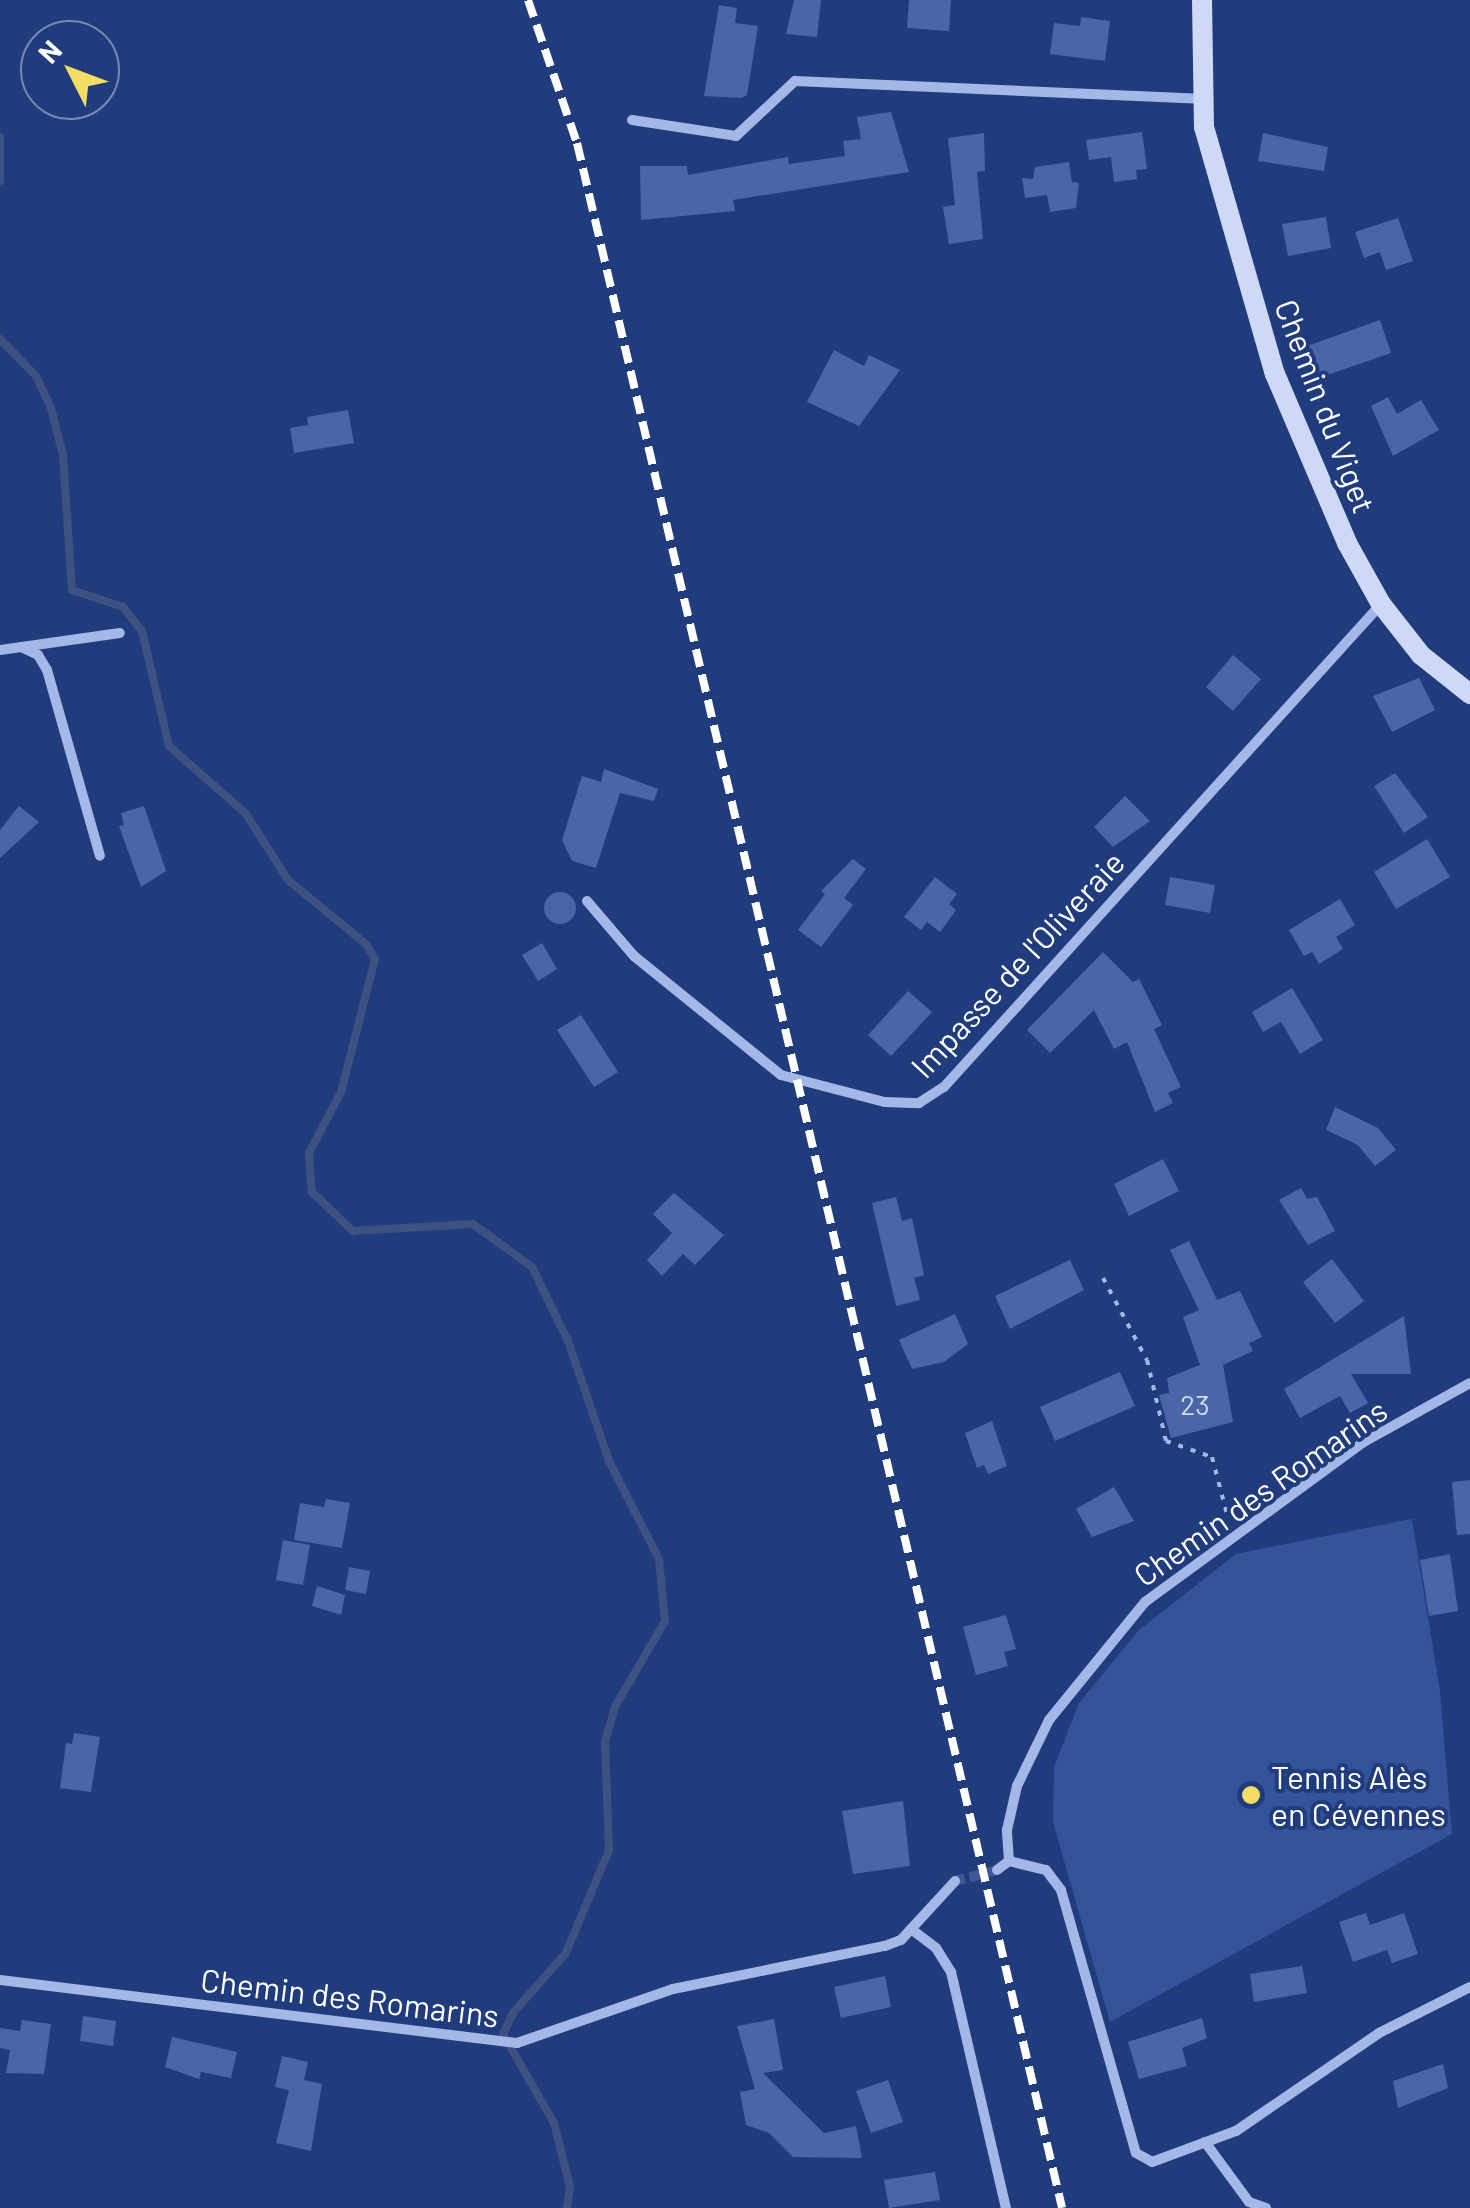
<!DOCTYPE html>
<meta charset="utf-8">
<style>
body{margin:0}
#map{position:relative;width:1470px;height:2208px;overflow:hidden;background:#203c7c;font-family:Barlow,sans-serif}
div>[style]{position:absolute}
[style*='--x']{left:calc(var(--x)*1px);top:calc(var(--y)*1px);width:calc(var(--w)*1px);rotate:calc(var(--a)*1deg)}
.green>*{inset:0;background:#33549a}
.stream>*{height:8px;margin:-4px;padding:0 4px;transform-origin:4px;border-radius:4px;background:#3e5282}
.building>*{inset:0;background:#4966a6}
.round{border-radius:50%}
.street-tunnel>*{height:10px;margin-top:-5px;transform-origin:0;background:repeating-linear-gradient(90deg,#415990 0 10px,transparent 0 15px)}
.path>*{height:4px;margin-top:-2px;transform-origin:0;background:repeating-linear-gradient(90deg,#a3b8e6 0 5px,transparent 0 13px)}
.street>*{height:10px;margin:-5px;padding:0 5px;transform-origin:5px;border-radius:5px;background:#a3b8e6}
.secondary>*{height:20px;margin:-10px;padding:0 10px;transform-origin:10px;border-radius:10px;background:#cdd9f5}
.rail>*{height:8px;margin-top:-4px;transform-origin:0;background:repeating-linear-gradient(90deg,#fff 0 18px,transparent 0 26px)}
.dots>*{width:28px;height:28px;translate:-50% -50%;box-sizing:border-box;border:5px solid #203c7c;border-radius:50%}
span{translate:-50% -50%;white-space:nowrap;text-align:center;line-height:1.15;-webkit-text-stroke:8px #203c7c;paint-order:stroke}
.number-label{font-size:28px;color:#d2d9e9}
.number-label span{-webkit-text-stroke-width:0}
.street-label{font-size:32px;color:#fff}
.poi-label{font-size:32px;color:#fff}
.left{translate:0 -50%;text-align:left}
.north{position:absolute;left:20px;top:20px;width:100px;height:100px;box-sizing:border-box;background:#203c7c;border:2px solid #798ab0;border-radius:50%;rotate:312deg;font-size:28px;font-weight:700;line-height:40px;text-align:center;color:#fff}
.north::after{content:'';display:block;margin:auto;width:35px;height:45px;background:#f3dd64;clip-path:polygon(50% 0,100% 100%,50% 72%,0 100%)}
</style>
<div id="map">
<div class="green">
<div style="clip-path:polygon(1412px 1519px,1440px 1691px,1452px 1834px,1110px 2022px,1053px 1822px,1054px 1767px,1079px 1703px,1139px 1630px,1236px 1554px)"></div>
</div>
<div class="stream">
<div style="--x:0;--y:137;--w:44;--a:90"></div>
<div style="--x:0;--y:339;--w:52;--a:45.8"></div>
<div style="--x:36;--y:376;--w:35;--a:65"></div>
<div style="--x:51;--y:408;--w:49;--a:75.7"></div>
<div style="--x:63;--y:455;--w:135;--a:86.2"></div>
<div style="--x:72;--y:590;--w:54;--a:18.4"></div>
<div style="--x:123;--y:607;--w:31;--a:52"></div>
<div style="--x:142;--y:631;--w:118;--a:76.8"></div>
<div style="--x:169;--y:746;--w:103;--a:41.4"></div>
<div style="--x:246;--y:814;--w:78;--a:57.5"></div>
<div style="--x:288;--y:880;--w:101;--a:39.4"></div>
<div style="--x:366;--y:944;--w:17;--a:59"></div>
<div style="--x:375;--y:959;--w:137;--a:104.3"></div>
<div style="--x:341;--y:1092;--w:69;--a:117.7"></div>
<div style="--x:309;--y:1153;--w:39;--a:86"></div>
<div style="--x:312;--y:1192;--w:57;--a:43.6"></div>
<div style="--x:353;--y:1231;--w:120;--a:-3.3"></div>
<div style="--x:473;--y:1224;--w:73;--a:36.1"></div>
<div style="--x:532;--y:1267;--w:82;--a:64.1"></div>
<div style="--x:568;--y:1341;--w:127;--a:71.1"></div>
<div style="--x:609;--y:1461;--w:110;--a:63"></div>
<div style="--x:659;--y:1559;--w:62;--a:84.5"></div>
<div style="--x:665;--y:1621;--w:99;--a:120.2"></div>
<div style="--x:615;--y:1707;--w:35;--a:106"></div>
<div style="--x:605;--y:1741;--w:109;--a:87.9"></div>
<div style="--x:609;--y:1850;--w:112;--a:112.7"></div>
<div style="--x:566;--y:1953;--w:80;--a:131.5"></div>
<div style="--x:513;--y:2013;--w:23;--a:115"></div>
<div style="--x:503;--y:2034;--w:103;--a:60.2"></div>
<div style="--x:554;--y:2123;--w:66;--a:76"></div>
<div style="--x:570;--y:2187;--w:21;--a:98"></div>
</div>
<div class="building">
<div style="clip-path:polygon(794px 0,821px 0,817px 37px,786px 34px)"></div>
<div style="clip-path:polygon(909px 0,951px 0,949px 31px,907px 28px)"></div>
<div style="clip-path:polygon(719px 5px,737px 8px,735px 23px,758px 26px,747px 95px,741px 98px,704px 96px)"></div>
<div style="clip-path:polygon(1081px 17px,1110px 21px,1105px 61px,1050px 54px,1054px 23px,1080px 26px)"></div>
<div style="clip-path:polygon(891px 112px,909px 172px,733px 200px,735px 211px,641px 220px,640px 166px,687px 166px,688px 175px,788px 157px,789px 164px,845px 156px,843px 141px,861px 139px,857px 117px)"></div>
<div style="clip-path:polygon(1142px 132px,1147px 169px,1136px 170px,1137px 179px,1114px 182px,1111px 157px,1089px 160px,1086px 140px)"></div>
<div style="clip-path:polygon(984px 133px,985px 171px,977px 172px,983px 239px,949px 244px,943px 207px,955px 205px,948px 138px)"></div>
<div style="clip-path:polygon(1263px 133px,1328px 147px,1324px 171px,1258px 161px)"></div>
<div style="clip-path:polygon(1069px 162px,1072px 182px,1079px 183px,1076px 208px,1050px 212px,1047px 195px,1025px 198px,1022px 178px,1033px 179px,1035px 167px)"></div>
<div style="clip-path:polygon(1326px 217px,1331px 248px,1288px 256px,1282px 224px)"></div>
<div style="clip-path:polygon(1398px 218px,1413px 261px,1386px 270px,1380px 252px,1364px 258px,1355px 232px)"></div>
<div style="clip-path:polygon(1380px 320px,1391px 353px,1307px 382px,1296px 350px)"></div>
<div style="clip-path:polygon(834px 350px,864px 366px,869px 355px,900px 370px,859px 426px,807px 402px)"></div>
<div style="clip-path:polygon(1388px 397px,1397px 414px,1421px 400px,1439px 430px,1393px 456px,1371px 406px)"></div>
<div style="clip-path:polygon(348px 410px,354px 443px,294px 453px,290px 428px,308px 425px,307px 417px)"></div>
<div style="clip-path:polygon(1233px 655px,1261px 679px,1233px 711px,1206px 687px)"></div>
<div style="clip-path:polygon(1419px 678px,1435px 710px,1392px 732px,1373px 696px)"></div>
<div style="clip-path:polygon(604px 769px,658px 789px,654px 801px,620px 793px,596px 868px,572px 861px,562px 840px,582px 776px,601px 782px)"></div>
<div style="clip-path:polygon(1395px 773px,1428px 817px,1404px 833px,1374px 786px)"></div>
<div style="clip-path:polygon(1125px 796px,1150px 821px,1113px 847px,1094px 827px)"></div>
<div style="clip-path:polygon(19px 806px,39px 822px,0 858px,0 830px)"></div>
<div style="clip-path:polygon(144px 806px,166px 871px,141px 887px,119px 826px,124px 825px,121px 813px)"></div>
<div style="clip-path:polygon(1427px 839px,1450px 877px,1396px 909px,1374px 872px)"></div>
<div style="clip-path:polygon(853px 859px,866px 869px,844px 898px,853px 905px,821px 947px,798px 930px,825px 894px,821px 891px)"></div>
<div style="clip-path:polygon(935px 877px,957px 894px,949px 904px,956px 910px,940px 932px,927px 922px,921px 930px,904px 917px)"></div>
<div style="clip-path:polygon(1170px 877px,1215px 885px,1210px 913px,1165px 905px)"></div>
<div class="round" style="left:544px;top:892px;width:32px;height:32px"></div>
<div style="clip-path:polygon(1340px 899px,1355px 925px,1336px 937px,1343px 949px,1319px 964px,1312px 952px,1304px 956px,1289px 930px)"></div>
<div style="clip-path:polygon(542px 943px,557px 969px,538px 981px,522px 955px)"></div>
<div style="clip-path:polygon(1103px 952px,1133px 982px,1139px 979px,1162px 1025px,1154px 1029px,1181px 1087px,1168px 1093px,1173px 1103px,1155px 1112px,1127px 1042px,1114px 1049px,1094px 1010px,1050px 1053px,1027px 1030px)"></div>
<div style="clip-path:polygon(1292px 988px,1323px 1040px,1300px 1054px,1281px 1022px,1263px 1032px,1252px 1012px)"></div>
<div style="clip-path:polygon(908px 991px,932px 1012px,891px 1056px,868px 1035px)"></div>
<div style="clip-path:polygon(581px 1015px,618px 1072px,594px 1087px,557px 1030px)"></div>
<div style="clip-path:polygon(1335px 1107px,1378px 1128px,1396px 1150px,1375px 1166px,1358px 1145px,1326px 1130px)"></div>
<div style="clip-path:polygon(1163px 1159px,1179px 1191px,1129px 1216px,1114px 1184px)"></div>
<div style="clip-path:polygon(1301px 1188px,1307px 1199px,1317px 1197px,1335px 1231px,1308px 1245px,1279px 1200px)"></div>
<div style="clip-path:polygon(674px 1193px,724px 1235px,695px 1265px,683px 1254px,662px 1276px,647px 1260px,672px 1233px,653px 1214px)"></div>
<div style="clip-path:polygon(896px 1197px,902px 1221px,912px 1218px,924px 1275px,914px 1278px,920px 1300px,896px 1306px,872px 1203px)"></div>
<div style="clip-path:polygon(1189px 1241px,1217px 1300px,1240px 1291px,1262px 1337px,1249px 1343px,1253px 1351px,1223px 1365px,1233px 1422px,1171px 1438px,1159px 1395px,1169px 1393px,1167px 1378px,1200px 1365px,1183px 1317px,1199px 1310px,1170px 1250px)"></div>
<div style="clip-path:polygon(1332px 1259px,1364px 1301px,1335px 1323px,1303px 1282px)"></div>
<div style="clip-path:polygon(1070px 1260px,1084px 1290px,1010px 1329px,995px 1296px)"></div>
<div style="clip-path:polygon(955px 1314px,968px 1344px,944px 1362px,912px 1369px,899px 1340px)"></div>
<div style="clip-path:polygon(1404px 1316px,1411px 1374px,1351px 1374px,1368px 1403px,1350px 1413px,1340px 1396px,1300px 1418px,1284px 1389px)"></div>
<div style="clip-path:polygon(1120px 1372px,1135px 1406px,1055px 1441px,1040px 1407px)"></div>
<div style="clip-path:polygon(992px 1421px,1007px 1466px,988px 1474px,984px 1465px,977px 1468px,965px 1433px)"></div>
<div style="clip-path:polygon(1470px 1480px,1470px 1534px,1457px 1535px,1452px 1482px)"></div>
<div style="clip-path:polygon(1114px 1487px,1134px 1521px,1092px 1537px,1076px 1509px)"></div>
<div style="clip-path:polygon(326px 1499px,350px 1503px,342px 1548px,294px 1540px,300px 1503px,324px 1507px)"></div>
<div style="clip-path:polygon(283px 1540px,310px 1545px,303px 1585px,276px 1580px)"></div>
<div style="clip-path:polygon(1450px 1554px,1458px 1611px,1429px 1616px,1420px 1560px)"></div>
<div style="clip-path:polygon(349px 1567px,370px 1571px,366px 1594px,345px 1590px)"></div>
<div style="clip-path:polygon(317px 1586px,345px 1595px,341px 1615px,312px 1606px)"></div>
<div style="clip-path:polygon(1006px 1615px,1016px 1649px,1004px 1652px,1008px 1666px,976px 1675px,963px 1627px)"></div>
<div style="clip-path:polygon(74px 1733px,100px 1737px,91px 1792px,60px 1788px,66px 1743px,72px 1744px)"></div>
<div style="clip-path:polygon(903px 1801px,910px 1866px,853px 1874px,842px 1811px)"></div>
<div style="clip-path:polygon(1366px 1913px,1370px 1925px,1404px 1913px,1418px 1954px,1392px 1963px,1387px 1950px,1353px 1962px,1339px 1922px)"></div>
<div style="clip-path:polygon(1302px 1966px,1307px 1993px,1254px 2002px,1250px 1974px)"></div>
<div style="clip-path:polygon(885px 1976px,891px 2007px,841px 2018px,834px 1987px)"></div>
<div style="clip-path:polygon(83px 2016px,116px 2021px,113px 2046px,80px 2041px)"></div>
<div style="clip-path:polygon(1202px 2018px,1207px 2038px,1182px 2048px,1187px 2066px,1139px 2079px,1128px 2042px)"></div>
<div style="clip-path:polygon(774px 2019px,783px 2070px,763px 2073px,824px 2133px,856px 2126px,862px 2158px,793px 2157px,769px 2133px,746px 2125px,740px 2092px,755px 2089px,737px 2026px)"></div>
<div style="clip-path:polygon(22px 2020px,51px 2024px,44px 2074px,6px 2073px,10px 2050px,0 2048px,0 2028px,20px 2031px)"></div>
<div style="clip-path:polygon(172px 2037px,237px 2052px,231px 2078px,201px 2072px,199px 2079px,165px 2067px)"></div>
<div style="clip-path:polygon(282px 2056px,308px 2062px,304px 2080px,322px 2084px,311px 2151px,276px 2143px,289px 2090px,275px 2087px)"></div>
<div style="clip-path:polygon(1443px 2064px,1448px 2088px,1398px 2108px,1393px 2081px)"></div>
<div style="clip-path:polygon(888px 2080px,903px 2122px,871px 2133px,856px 2091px)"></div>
<div style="clip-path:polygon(935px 2172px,940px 2200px,889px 2208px,884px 2180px)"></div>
</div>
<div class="street-tunnel">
<div style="--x:955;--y:1881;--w:43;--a:-14.7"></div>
</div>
<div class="path">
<div style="--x:1103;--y:1278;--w:93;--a:61.8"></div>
<div style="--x:1147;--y:1360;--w:83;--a:76.8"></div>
<div style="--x:1166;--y:1441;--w:49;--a:19.2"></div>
<div style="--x:1212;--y:1457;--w:63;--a:75.3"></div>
</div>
<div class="street">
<div style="--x:632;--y:120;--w:105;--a:8.7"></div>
<div style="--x:736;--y:136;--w:81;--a:-43"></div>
<div style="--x:795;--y:81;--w:405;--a:2.5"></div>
<div style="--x:21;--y:647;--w:19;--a:25"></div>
<div style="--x:38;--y:655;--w:17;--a:59"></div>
<div style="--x:47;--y:670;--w:193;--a:74.1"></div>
<div style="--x:0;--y:650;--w:121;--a:-8.1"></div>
<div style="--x:587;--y:901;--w:72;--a:49.5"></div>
<div style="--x:634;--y:956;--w:189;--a:39"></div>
<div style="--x:781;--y:1075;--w:107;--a:14.6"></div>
<div style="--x:885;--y:1102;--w:34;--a:2"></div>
<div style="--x:919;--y:1103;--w:30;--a:-33"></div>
<div style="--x:944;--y:1087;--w:651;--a:-47.86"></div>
<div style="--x:1009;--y:1861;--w:38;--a:14"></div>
<div style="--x:1046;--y:1870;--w:25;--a:53"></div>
<div style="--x:1061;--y:1890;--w:273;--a:74.1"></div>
<div style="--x:1136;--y:2153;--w:18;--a:29"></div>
<div style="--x:1152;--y:2162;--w:90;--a:-20.3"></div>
<div style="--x:1236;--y:2131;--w:173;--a:-34.4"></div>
<div style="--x:1379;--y:2033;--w:102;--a:-26.8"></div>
<div style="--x:997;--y:1870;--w:15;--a:-37"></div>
<div style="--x:1009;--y:1861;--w:31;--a:-94"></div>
<div style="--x:1007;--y:1830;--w:45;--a:-77.2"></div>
<div style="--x:1017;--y:1786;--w:73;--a:-64.1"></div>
<div style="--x:1049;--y:1720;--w:152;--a:-50.9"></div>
<div style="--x:1145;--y:1602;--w:271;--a:-36.2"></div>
<div style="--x:1364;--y:1442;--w:121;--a:-29.1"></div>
<div style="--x:911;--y:1929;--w:31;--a:37"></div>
<div style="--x:936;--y:1948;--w:28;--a:58"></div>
<div style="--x:951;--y:1972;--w:242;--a:76.9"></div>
<div style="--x:0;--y:1980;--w:521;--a:6.95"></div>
<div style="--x:517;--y:2043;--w:165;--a:-19.1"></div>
<div style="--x:673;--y:1989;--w:216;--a:-11.5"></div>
<div style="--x:885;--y:1946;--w:17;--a:-21"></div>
<div style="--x:901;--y:1940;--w:80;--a:-47.5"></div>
<div style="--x:1205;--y:2142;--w:74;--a:53.7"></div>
<div style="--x:1249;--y:2202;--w:18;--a:19"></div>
</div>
<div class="secondary">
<div style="--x:1202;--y:0;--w:127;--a:89.1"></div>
<div style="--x:1204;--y:127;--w:257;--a:74"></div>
<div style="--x:1275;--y:374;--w:184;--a:66.9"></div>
<div style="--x:1347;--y:543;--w:70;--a:60.9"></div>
<div style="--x:1381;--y:604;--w:65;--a:51.9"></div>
<div style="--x:1421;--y:655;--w:63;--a:38.5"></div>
</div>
<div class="rail">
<div style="--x:528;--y:0;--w:151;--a:71.1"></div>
<div style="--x:577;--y:143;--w:2121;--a:76.78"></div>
</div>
<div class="dots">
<div style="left:1251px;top:1795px;background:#f3dd64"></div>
</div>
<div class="number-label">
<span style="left:1195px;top:1404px">23</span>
</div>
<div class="street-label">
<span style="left:1326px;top:406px;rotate:69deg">Chemin du Viget</span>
<span style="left:1017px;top:964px;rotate:-47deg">Impasse de l'Oliveraie</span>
<span style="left:1260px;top:1492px;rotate:-35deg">Chemin des Romarins</span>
<span style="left:350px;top:1997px;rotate:7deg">Chemin des Romarins</span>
</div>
<div class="poi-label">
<span class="left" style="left:1271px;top:1795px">Tennis Alès<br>en Cévennes</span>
</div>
<div class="north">N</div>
</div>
